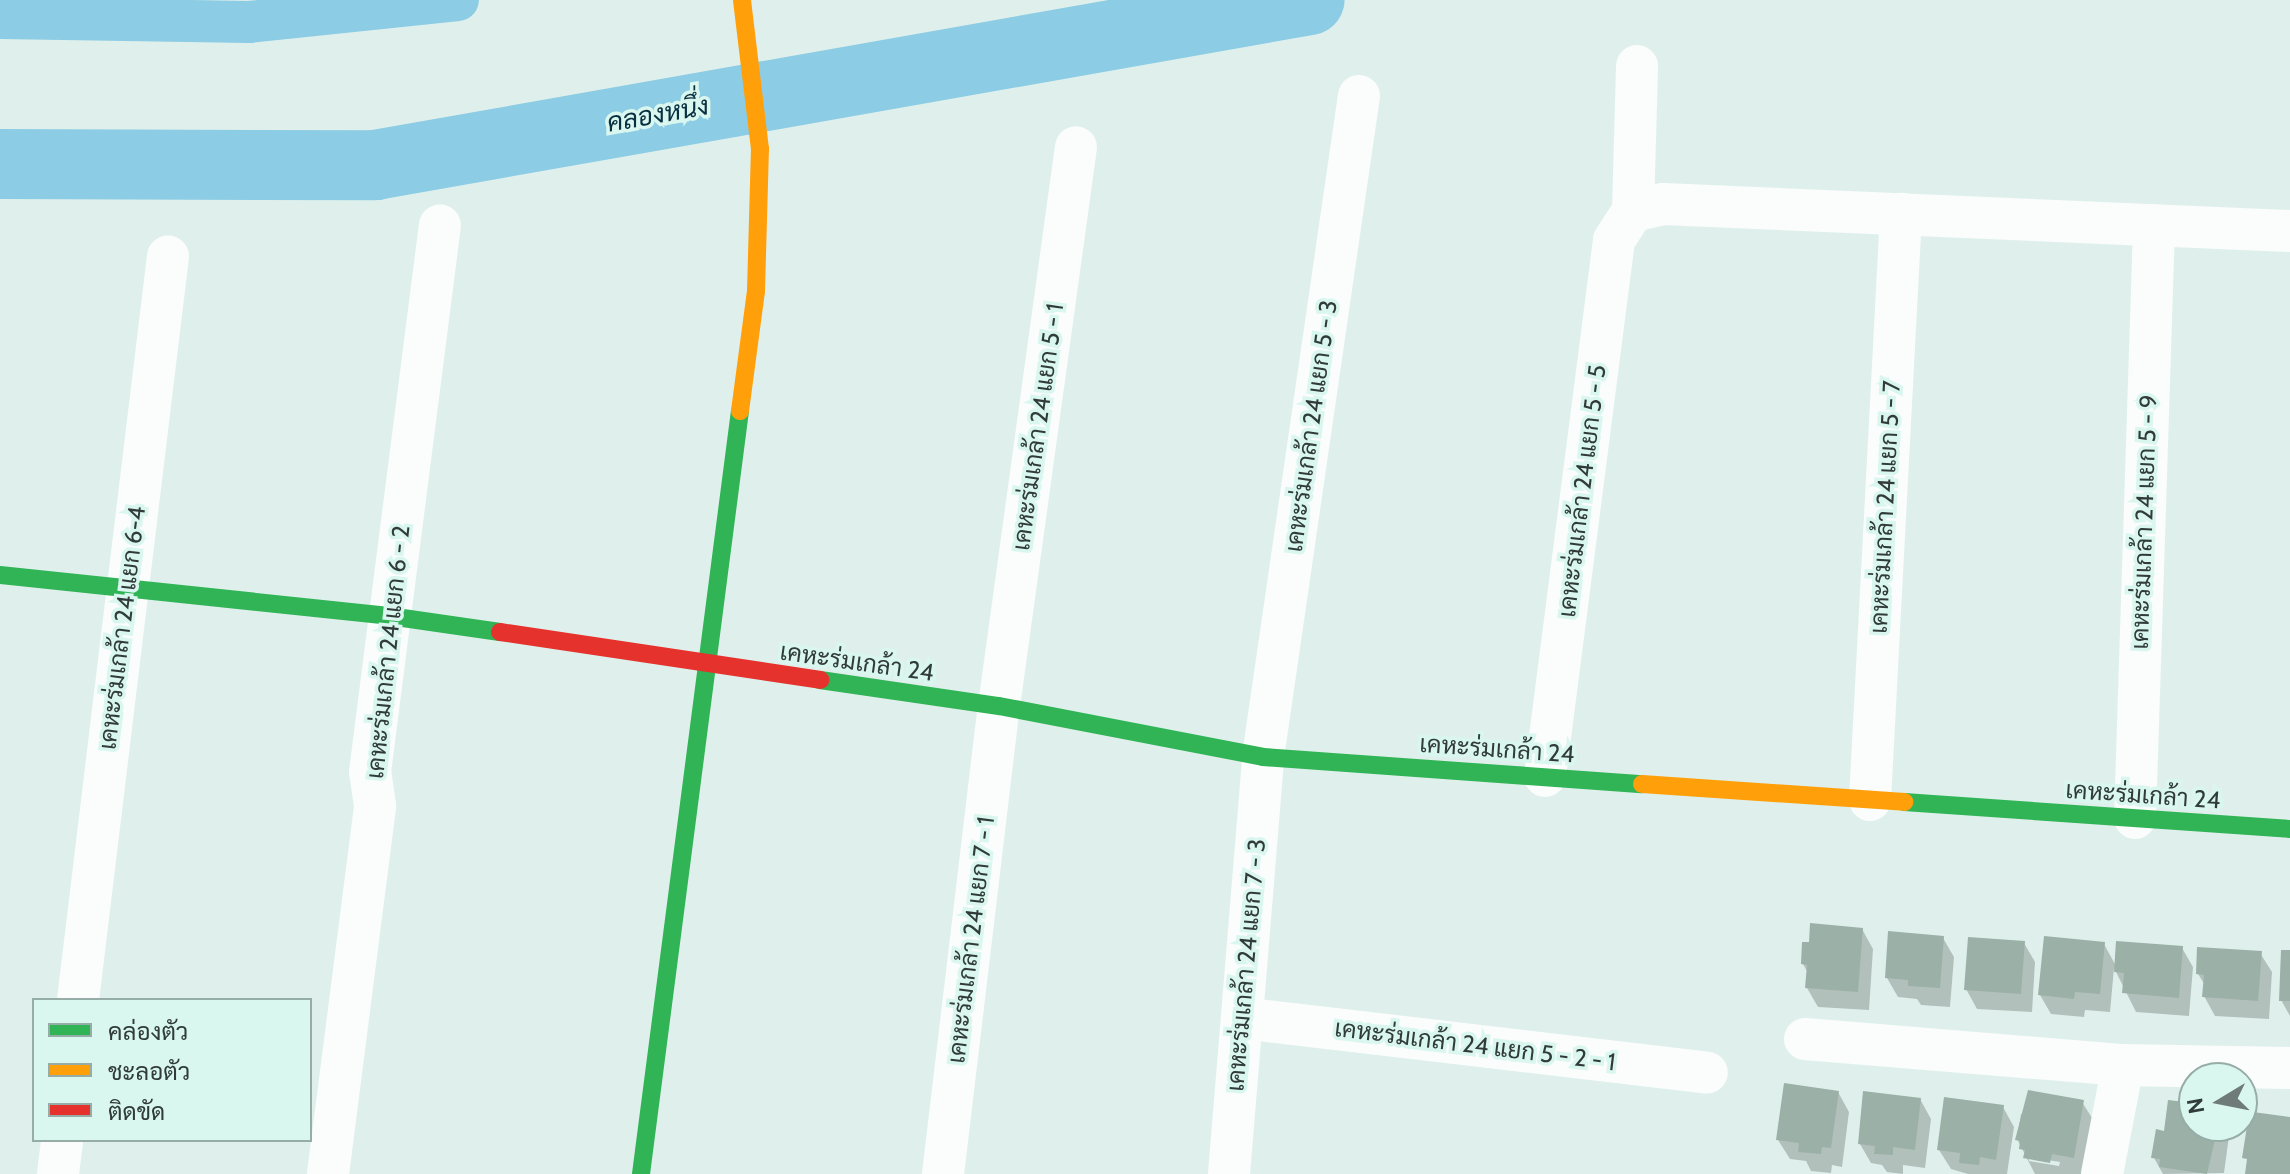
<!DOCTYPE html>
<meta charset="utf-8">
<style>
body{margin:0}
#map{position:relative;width:2290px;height:1174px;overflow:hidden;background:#dff0ec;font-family:Cabin,Sarabun,sans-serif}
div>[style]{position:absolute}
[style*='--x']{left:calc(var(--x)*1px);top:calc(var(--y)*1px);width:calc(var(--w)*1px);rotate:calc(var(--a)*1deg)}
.shadow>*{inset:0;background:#0003}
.canal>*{height:42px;margin:-21px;padding:0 21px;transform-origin:21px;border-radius:21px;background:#8ccce4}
.river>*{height:70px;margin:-35px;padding:0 35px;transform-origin:35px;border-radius:35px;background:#8ccce4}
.building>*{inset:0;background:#9bb0a6}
.street>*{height:42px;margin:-21px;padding:0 21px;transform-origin:21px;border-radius:21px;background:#fafdfc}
.fast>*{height:18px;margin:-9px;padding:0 9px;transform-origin:9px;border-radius:9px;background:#30b455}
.slow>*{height:18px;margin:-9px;padding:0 9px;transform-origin:9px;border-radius:9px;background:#ff9f0a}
.jam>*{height:18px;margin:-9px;padding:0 9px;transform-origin:9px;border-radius:9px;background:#e5322d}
span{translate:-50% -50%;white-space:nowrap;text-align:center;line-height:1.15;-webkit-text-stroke:7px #d9f6ef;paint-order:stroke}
.street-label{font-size:24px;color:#313c3a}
.water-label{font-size:26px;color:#093040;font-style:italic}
.legend{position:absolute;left:32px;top:998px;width:280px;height:144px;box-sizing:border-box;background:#d9f6ef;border:2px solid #96aca7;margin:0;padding:10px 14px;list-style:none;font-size:24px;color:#313c3a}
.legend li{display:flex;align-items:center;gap:16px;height:40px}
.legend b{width:40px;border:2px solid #96aca7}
.north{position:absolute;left:2178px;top:1062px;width:80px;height:80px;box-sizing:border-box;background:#d9f6ef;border:2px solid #96aca7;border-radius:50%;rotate:260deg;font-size:22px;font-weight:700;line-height:32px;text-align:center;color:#313c3a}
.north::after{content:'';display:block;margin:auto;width:28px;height:36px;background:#6e7b78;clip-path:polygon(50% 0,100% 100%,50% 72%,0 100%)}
</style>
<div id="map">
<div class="shadow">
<div style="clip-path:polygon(1862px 929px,1873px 949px,1869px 1010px,1818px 1007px,1807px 988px,1808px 973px,1803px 964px)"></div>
<div style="clip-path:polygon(1943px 938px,1954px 957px,1950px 1007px,1921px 1005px,1917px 999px,1898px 997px,1887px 978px)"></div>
<div style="clip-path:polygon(2024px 943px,2035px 962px,2032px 1012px,1977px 1009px,1966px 989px)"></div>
<div style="clip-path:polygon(2104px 944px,2116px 966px,2182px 948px,2193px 967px,2189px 1016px,2136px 1012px,2114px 968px,2110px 1012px,2085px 1010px,2084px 1017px,2051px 1014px,2040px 995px)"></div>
<div style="clip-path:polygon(2290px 952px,2290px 1016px,2281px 1000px)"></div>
<div style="clip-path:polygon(2260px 953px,2272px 972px,2269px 1019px,2215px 1016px,2204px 996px,2205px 985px,2198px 974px)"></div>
<div style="clip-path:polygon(1838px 1092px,1849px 1112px,1842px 1167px,1832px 1165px,1831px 1173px,1811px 1171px,1806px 1161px,1790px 1159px,1778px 1140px)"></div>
<div style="clip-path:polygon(1920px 1099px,1931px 1119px,1925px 1168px,1903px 1165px,1903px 1174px,1887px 1172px,1882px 1165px,1871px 1163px,1860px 1144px)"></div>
<div style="clip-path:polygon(evenodd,2082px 1102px,2094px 1121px,2084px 1174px,2035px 1174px,2017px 1139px,2021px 1114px,2082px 1102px,2029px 1157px,2060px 1162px,2059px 1166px,2029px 1161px,2029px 1157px)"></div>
<div style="clip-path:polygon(2194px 1105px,2194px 1126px,2226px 1128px,2229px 1136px,2224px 1173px,2163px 1174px,2154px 1158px,2166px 1133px)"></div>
<div style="clip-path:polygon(2003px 1107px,2014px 1127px,2007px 1174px,1968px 1174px,1951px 1169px,1939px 1150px)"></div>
</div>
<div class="canal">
<div style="--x:0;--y:18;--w:249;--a:0.9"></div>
<div style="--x:249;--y:22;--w:210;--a:-6"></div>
</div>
<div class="river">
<div style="--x:0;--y:164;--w:375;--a:0.2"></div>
<div style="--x:375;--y:165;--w:949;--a:-10.01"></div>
</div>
<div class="building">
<div style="clip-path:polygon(1810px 923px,1863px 928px,1858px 992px,1805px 988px,1807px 965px,1801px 964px,1802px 942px,1809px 942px)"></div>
<div style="clip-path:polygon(1888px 931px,1944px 936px,1940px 988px,1908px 986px,1908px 980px,1885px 978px)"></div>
<div style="clip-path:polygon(2044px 936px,2105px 942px,2100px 994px,2075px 992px,2074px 999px,2038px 995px)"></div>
<div style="clip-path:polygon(1968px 937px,2025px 941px,2021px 994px,1964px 990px)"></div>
<div style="clip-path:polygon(2116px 941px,2183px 946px,2179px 998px,2122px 993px,2124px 973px,2114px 972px)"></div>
<div style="clip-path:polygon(2197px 947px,2262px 951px,2258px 1001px,2202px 997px,2204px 975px,2196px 974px)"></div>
<div style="clip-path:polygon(2281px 950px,2290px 950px,2290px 1001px,2279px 1001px)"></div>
<div style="clip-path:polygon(1784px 1083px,1839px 1091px,1831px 1148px,1822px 1147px,1821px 1154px,1798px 1152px,1799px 1143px,1776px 1140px)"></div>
<div style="clip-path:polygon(2028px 1090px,2084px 1100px,2074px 1158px,2052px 1154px,2050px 1163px,2023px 1158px,2025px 1150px,2019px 1149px,2020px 1141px,2015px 1140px)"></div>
<div style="clip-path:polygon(1863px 1091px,1921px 1098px,1915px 1150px,1893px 1147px,1893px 1155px,1874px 1154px,1875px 1146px,1858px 1144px)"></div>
<div style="clip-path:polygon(1944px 1097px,2004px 1105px,1996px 1160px,1980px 1157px,1979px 1165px,1959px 1163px,1960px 1153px,1937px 1150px)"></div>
<div style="clip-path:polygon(2168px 1100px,2194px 1103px,2194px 1126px,2218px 1126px,2207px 1174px,2159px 1167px,2160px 1159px,2151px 1158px,2156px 1129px,2164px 1131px)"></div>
<div style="clip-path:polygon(2253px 1112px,2290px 1117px,2290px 1174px,2245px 1174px,2247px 1159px,2242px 1158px,2248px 1120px,2252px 1120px)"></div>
</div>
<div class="street">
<div style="--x:1633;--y:211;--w:31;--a:-13"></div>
<div style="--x:1663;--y:204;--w:628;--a:2.47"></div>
<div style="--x:1633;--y:211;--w:145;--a:-88.4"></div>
<div style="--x:1545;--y:776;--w:540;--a:-82.66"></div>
<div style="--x:1614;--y:240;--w:35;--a:-57"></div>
<div style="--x:1870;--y:800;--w:587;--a:-86.97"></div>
<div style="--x:2135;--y:818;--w:593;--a:-88.16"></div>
<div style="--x:78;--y:1000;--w:749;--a:-83.1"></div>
<div style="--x:1242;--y:1018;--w:468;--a:6.7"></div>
<div style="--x:1805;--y:1039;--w:319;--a:4.7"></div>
<div style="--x:2123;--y:1065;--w:167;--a:1"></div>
<div style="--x:58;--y:1174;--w:34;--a:-83"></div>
<div style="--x:328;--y:1174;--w:371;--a:-82.7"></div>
<div style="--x:375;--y:806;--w:34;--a:-98"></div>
<div style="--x:370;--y:772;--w:551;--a:-82.71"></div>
<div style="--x:943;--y:1174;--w:471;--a:-83.2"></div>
<div style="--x:999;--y:706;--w:564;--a:-82.16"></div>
<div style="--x:1229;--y:1174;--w:418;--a:-85.3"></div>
<div style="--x:1263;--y:757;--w:668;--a:-81.74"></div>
<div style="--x:2102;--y:1174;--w:111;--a:-79.1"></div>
</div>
<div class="fast">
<div style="--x:0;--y:575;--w:391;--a:6"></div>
<div style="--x:389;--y:616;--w:112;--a:8.2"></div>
<div style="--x:820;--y:680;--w:181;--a:8.3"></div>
<div style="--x:999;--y:706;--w:269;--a:10.9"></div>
<div style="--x:1263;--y:757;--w:380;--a:4.1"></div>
<div style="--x:1904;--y:802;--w:387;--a:4"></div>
<div style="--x:641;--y:1174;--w:769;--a:-82.61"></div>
</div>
<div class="slow">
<div style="--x:740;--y:411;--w:121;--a:-82.4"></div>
<div style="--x:756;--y:291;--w:142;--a:-88.4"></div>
<div style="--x:760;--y:149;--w:150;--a:-96.9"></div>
<div style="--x:1642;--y:784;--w:263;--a:3.9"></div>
</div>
<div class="jam">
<div style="--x:500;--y:632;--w:324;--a:8.5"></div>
</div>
<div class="street-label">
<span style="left:1311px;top:426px;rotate:-82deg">เคหะร่มเกล้า 24 แยก 5 - 3</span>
<span style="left:1038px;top:427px;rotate:-82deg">เคหะร่มเกล้า 24 แยก 5 - 1</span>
<span style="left:1582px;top:491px;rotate:-83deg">เคหะร่มเกล้า 24 แยก 5 - 5</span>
<span style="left:1885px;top:507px;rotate:-87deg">เคหะร่มเกล้า 24 แยก 5 - 7</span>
<span style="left:2144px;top:522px;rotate:-88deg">เคหะร่มเกล้า 24 แยก 5 - 9</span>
<span style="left:122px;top:628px;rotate:-83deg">เคหะร่มเกล้า 24 แยก 6-4</span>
<span style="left:388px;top:652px;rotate:-84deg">เคหะร่มเกล้า 24 แยก 6 - 2</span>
<span style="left:857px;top:662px;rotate:8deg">เคหะร่มเกล้า 24</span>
<span style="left:1497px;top:749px;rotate:4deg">เคหะร่มเกล้า 24</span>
<span style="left:2143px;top:795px;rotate:4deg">เคหะร่มเกล้า 24</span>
<span style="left:971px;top:940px;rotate:-83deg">เคหะร่มเกล้า 24 แยก 7 - 1</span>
<span style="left:1246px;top:965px;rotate:-85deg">เคหะร่มเกล้า 24 แยก 7 - 3</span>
<span style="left:1475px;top:1045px;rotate:7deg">เคหะร่มเกล้า 24 แยก 5 - 2 - 1</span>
</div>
<div class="water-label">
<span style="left:658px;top:115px;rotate:-10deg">คลองหนึ่ง</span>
</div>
<ul class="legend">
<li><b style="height:10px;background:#30b455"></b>คล่องตัว</li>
<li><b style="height:10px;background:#ff9f0a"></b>ชะลอตัว</li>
<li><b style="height:10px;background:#e5322d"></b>ติดขัด</li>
</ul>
<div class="north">N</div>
</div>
